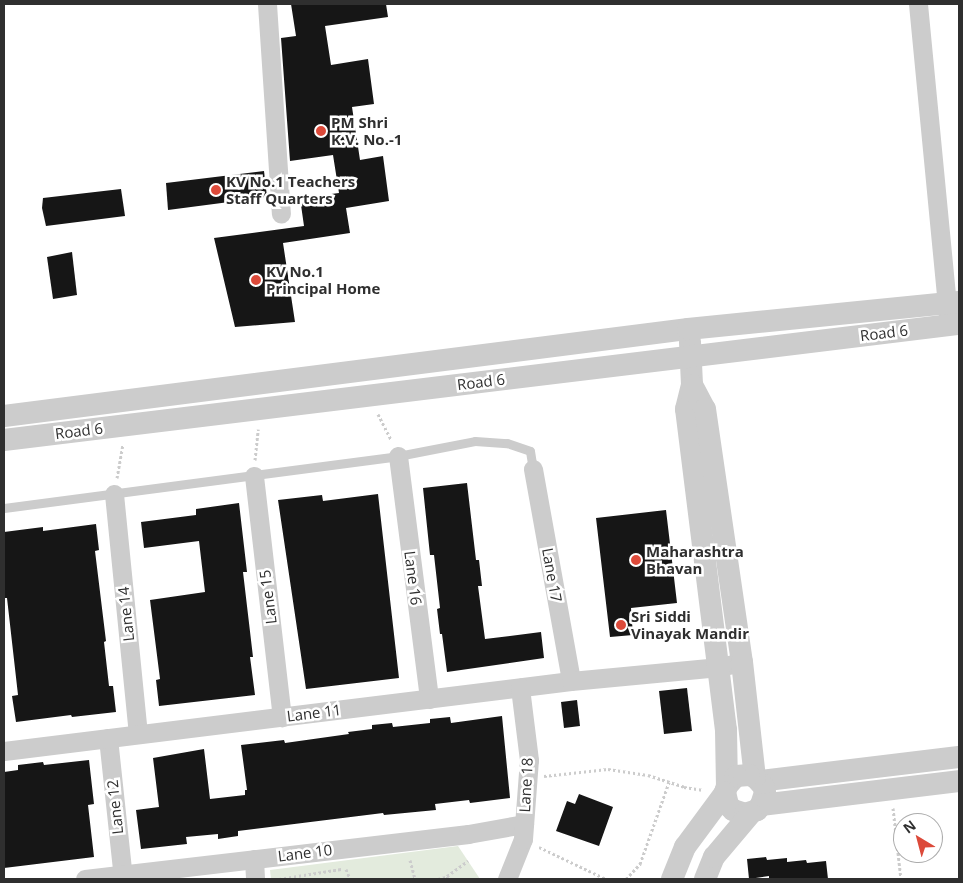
<!DOCTYPE html>
<style>
body{margin:0}
#map{position:relative;width:963px;height:883px;overflow:hidden;background:#fff;font-family:"Open Sans",sans-serif}
div>[style]{position:absolute}
[style*='--x']{left:calc(var(--x)*1px);top:calc(var(--y)*1px);width:calc(var(--w)*1px);rotate:calc(var(--a)*1deg)}
.green>*{inset:0;background:#e3ebdd}
.building>*{inset:0;background:#161616}
.path>*{height:3px;margin-top:-1.5px;transform-origin:0;background:repeating-linear-gradient(90deg,#ccc 0 2.5px,transparent 0 5px)}
.service>*{height:9px;margin:-4.5px;padding:0 4.5px;transform-origin:4.5px;border-radius:4.5px;background:#ccc}
.minor>*{height:19px;margin:-9.5px;padding:0 9.5px;transform-origin:9.5px;border-radius:9.5px;background:#ccc}
.tertiary>*{height:22px;margin:-11px;padding:0 11px;transform-origin:11px;border-radius:11px;background:#ccc}
.dots>*{width:14px;height:14px;translate:-50% -50%;box-sizing:border-box;border:2px solid #fff;border-radius:50%}
span{translate:-50% -50%;white-space:nowrap;text-align:center;line-height:1.15;-webkit-text-stroke:5px #fff;paint-order:stroke}
.poi-label{font-size:15px;color:#2f2f2f;font-weight:700}
.left{translate:0 -50%;text-align:left}
.street-label{font-size:15px;color:#2f2f2f}
.frame{position:absolute;inset:0;border:5px solid #2f2f2f;pointer-events:none}
.north{position:absolute;left:893px;top:813px;width:50px;height:50px;box-sizing:border-box;background:#fff;border:1px solid #acacac;border-radius:50%;rotate:323deg;font-size:14px;font-weight:700;line-height:20px;text-align:center;color:#2f2f2f}
.north::after{content:'';display:block;margin:auto;width:18px;height:22px;background:#dc4a3a;clip-path:polygon(50% 0,100% 100%,50% 72%,0 100%)}
</style>
<div id="map">
<div class="green">
<div style="clip-path:polygon(458px 846px,480px 879px,271px 879px,270px 870px)"></div>
</div>
<div class="building">
<div style="clip-path:polygon(291px 4px,386px 4px,388px 17px,325px 26px,331px 65px,368px 59px,374px 104px,352px 107px,360px 160px,383px 156px,389px 201px,346px 208px,350px 233px,283px 243px,295px 322px,235px 327px,214px 238px,304px 226px,300px 198px,339px 193px,333px 155px,290px 161px,281px 38px,296px 36px)"></div>
<div style="clip-path:polygon(264px 171px,267px 197px,168px 210px,166px 183px)"></div>
<div style="clip-path:polygon(121px 189px,125px 216px,46px 226px,42px 208px,43px 198px)"></div>
<div style="clip-path:polygon(72px 252px,77px 295px,53px 299px,47px 257px)"></div>
<div style="clip-path:polygon(467px 483px,476px 560px,479px 560px,482px 586px,478px 586px,485px 639px,541px 632px,544px 658px,447px 672px,442px 634px,440px 634px,437px 609px,440px 608px,434px 555px,430px 555px,423px 488px)"></div>
<div style="clip-path:polygon(378px 494px,399px 678px,306px 689px,278px 500px,322px 495px,323px 501px)"></div>
<div style="clip-path:polygon(239px 503px,247px 572px,243px 572px,253px 657px,250px 657px,255px 695px,159px 706px,156px 680px,160px 679px,150px 600px,205px 592px,199px 541px,144px 548px,141px 522px,196px 515px,196px 509px)"></div>
<div style="clip-path:polygon(666px 510px,677px 603px,631px 608px,633px 635px,610px 637px,596px 518px)"></div>
<div style="clip-path:polygon(96px 524px,99px 550px,95px 551px,106px 641px,104px 642px,109px 686px,113px 686px,116px 712px,72px 717px,71px 715px,16px 722px,12px 696px,18px 695px,7px 598px,4px 598px,4px 532px,43px 527px,43px 531px)"></div>
<div style="clip-path:polygon(687px 688px,692px 731px,664px 734px,659px 691px)"></div>
<div style="clip-path:polygon(577px 700px,580px 726px,564px 728px,561px 702px)"></div>
<div style="clip-path:polygon(502px 716px,510px 798px,470px 803px,469px 800px,435px 804px,436px 810px,384px 815px,383px 813px,238px 831px,238px 836px,218px 839px,218px 834px,186px 837px,187px 844px,141px 849px,136px 810px,159px 807px,153px 758px,204px 749px,210px 799px,245px 795px,245px 790px,247px 790px,241px 745px,284px 740px,285px 743px,349px 734px,348px 732px,372px 729px,372px 725px,392px 723px,393px 727px,430px 723px,430px 719px,450px 717px,451px 723px)"></div>
<div style="clip-path:polygon(89px 760px,94px 804px,88px 805px,94px 857px,4px 868px,4px 772px,18px 770px,18px 765px,43px 762px,44px 765px)"></div>
<div style="clip-path:polygon(579px 794px,613px 807px,599px 846px,556px 831px,567px 801px,575px 804px)"></div>
<div style="clip-path:polygon(766px 857px,767px 860px,787px 858px,787px 862px,806px 860px,807px 863px,826px 861px,828px 879px,769px 879px,769px 876px,749px 879px,747px 859px)"></div>
</div>
<div class="path">
<div style="--x:378;--y:414;--w:29;--a:63"></div>
<div style="--x:255;--y:460;--w:31;--a:-84"></div>
<div style="--x:117;--y:478;--w:34;--a:-80"></div>
<div style="--x:544;--y:776;--w:64;--a:-6.2"></div>
<div style="--x:608;--y:769;--w:40;--a:8.5"></div>
<div style="--x:648;--y:775;--w:38;--a:18"></div>
<div style="--x:684;--y:787;--w:18;--a:9"></div>
<div style="--x:893;--y:808;--w:71;--a:83.6"></div>
<div style="--x:539;--y:847;--w:74;--a:25.5"></div>
<div style="--x:606;--y:879;--w:14;--a:0"></div>
<div style="--x:410;--y:860;--w:20;--a:75"></div>
<div style="--x:346;--y:869;--w:11;--a:68"></div>
<div style="--x:279;--y:879;--w:63;--a:-9.2"></div>
<div style="--x:438;--y:879;--w:8;--a:-14"></div>
<div style="--x:446;--y:877;--w:4;--a:27"></div>
<div style="--x:443;--y:879;--w:31;--a:-36"></div>
<div style="--x:626;--y:879;--w:21;--a:-47"></div>
<div style="--x:640;--y:864;--w:87;--a:-70.5"></div>
</div>
<div class="service">
<div style="--x:4;--y:508;--w:397;--a:-7.5"></div>
<div style="--x:398;--y:456;--w:78;--a:-11"></div>
<div style="--x:475;--y:441;--w:32;--a:4"></div>
<div style="--x:507;--y:443;--w:24;--a:19"></div>
<div style="--x:530;--y:451;--w:18;--a:81"></div>
</div>
<div class="minor">
<div style="--x:267;--y:4;--w:210;--a:86.2"></div>
<div style="--x:918;--y:4;--w:314;--a:84.5"></div>
<div style="--x:398;--y:456;--w:245;--a:82.7"></div>
<div style="--x:533;--y:469;--w:215;--a:79.8"></div>
<div style="--x:254;--y:476;--w:243;--a:83.4"></div>
<div style="--x:114;--y:494;--w:241;--a:84.3"></div>
<div style="--x:108;--y:738;--w:142;--a:83.9"></div>
<div style="--x:4;--y:751;--w:571;--a:-7.04"></div>
<div style="--x:571;--y:681;--w:149;--a:-5.4"></div>
<div style="--x:719;--y:667;--w:24;--a:-12"></div>
<div style="--x:254;--y:859;--w:20;--a:87"></div>
<div style="--x:85;--y:879;--w:386;--a:-6.7"></div>
<div style="--x:468;--y:834;--w:57;--a:-10.1"></div>
<div style="--x:507;--y:879;--w:43;--a:-68.2"></div>
<div style="--x:523;--y:839;--w:79;--a:-85.7"></div>
<div style="--x:529;--y:760;--w:73;--a:-97.1"></div>
</div>
<div class="tertiary">
<div style="--x:690;--y:342;--w:43;--a:87.3"></div>
<div style="--x:692;--y:385;--w:25;--a:104"></div>
<div style="--x:686;--y:409;--w:323;--a:82.9"></div>
<div style="--x:726;--y:730;--w:56;--a:89"></div>
<div style="--x:692;--y:385;--w:27;--a:62"></div>
<div style="--x:705;--y:409;--w:256;--a:81.7"></div>
<div style="--x:742;--y:662;--w:116;--a:83.6"></div>
<div style="--x:4;--y:416;--w:690;--a:-7.25"></div>
<div style="--x:688;--y:329;--w:272;--a:-5.7"></div>
<div style="--x:4;--y:440;--w:962;--a:-6.93"></div>
<div style="--x:760;--y:781;--w:200;--a:-6.9"></div>
<div style="--x:761;--y:805;--w:13;--a:-72"></div>
<div style="--x:765;--y:793;--w:6;--a:-99"></div>
<div style="--x:764;--y:787;--w:13;--a:-132"></div>
<div style="--x:755;--y:777;--w:6;--a:-162"></div>
<div style="--x:749;--y:775;--w:13;--a:176"></div>
<div style="--x:736;--y:776;--w:13;--a:132"></div>
<div style="--x:727;--y:786;--w:6;--a:108"></div>
<div style="--x:725;--y:792;--w:13;--a:77"></div>
<div style="--x:728;--y:805;--w:7;--a:45"></div>
<div style="--x:733;--y:810;--w:13;--a:18"></div>
<div style="--x:745;--y:814;--w:13;--a:-18"></div>
<div style="--x:757;--y:810;--w:6;--a:-51"></div>
<div style="--x:761;--y:805;--w:199;--a:-6.9"></div>
<div style="--x:672;--y:879;--w:35;--a:-68"></div>
<div style="--x:685;--y:847;--w:67;--a:-53.5"></div>
<div style="--x:705;--y:879;--w:24;--a:-68"></div>
<div style="--x:714;--y:857;--w:57;--a:-49.9"></div>
</div>
<div class="dots">
<div style="left:321px;top:131px;background:#dc4a3a"></div>
<div style="left:216px;top:190px;background:#dc4a3a"></div>
<div style="left:256px;top:280px;background:#dc4a3a"></div>
<div style="left:636px;top:560px;background:#dc4a3a"></div>
<div style="left:621px;top:625px;background:#dc4a3a"></div>
</div>
<div class="poi-label">
<span class="left" style="left:331px;top:131px">PM Shri<br>K.V. No.-1</span>
<span class="left" style="left:226px;top:190px">KV No.1 Teachers<br>Staff Quarters</span>
<span class="left" style="left:266px;top:280px">KV No.1<br>Principal Home</span>
<span class="left" style="left:646px;top:560px">Maharashtra<br>Bhavan</span>
<span class="left" style="left:631px;top:625px">Sri Siddi<br>Vinayak Mandir</span>
</div>
<div class="street-label">
<span style="left:884px;top:333px;rotate:-7deg">Road 6</span>
<span style="left:481px;top:382px;rotate:-7deg">Road 6</span>
<span style="left:79px;top:431px;rotate:-7deg">Road 6</span>
<span style="left:552px;top:575px;rotate:80deg">Lane 17</span>
<span style="left:413px;top:578px;rotate:83deg">Lane 16</span>
<span style="left:268px;top:597px;rotate:-97deg">Lane 15</span>
<span style="left:126px;top:614px;rotate:-96deg">Lane 14</span>
<span style="left:314px;top:713px;rotate:-7deg">Lane 11</span>
<span style="left:526px;top:785px;rotate:-87deg">Lane 18</span>
<span style="left:115px;top:807px;rotate:-96deg">Lane 12</span>
<span style="left:305px;top:853px;rotate:-7deg">Lane 10</span>
</div>
<div class="frame"></div>
<div class="north">N</div>
</div>
